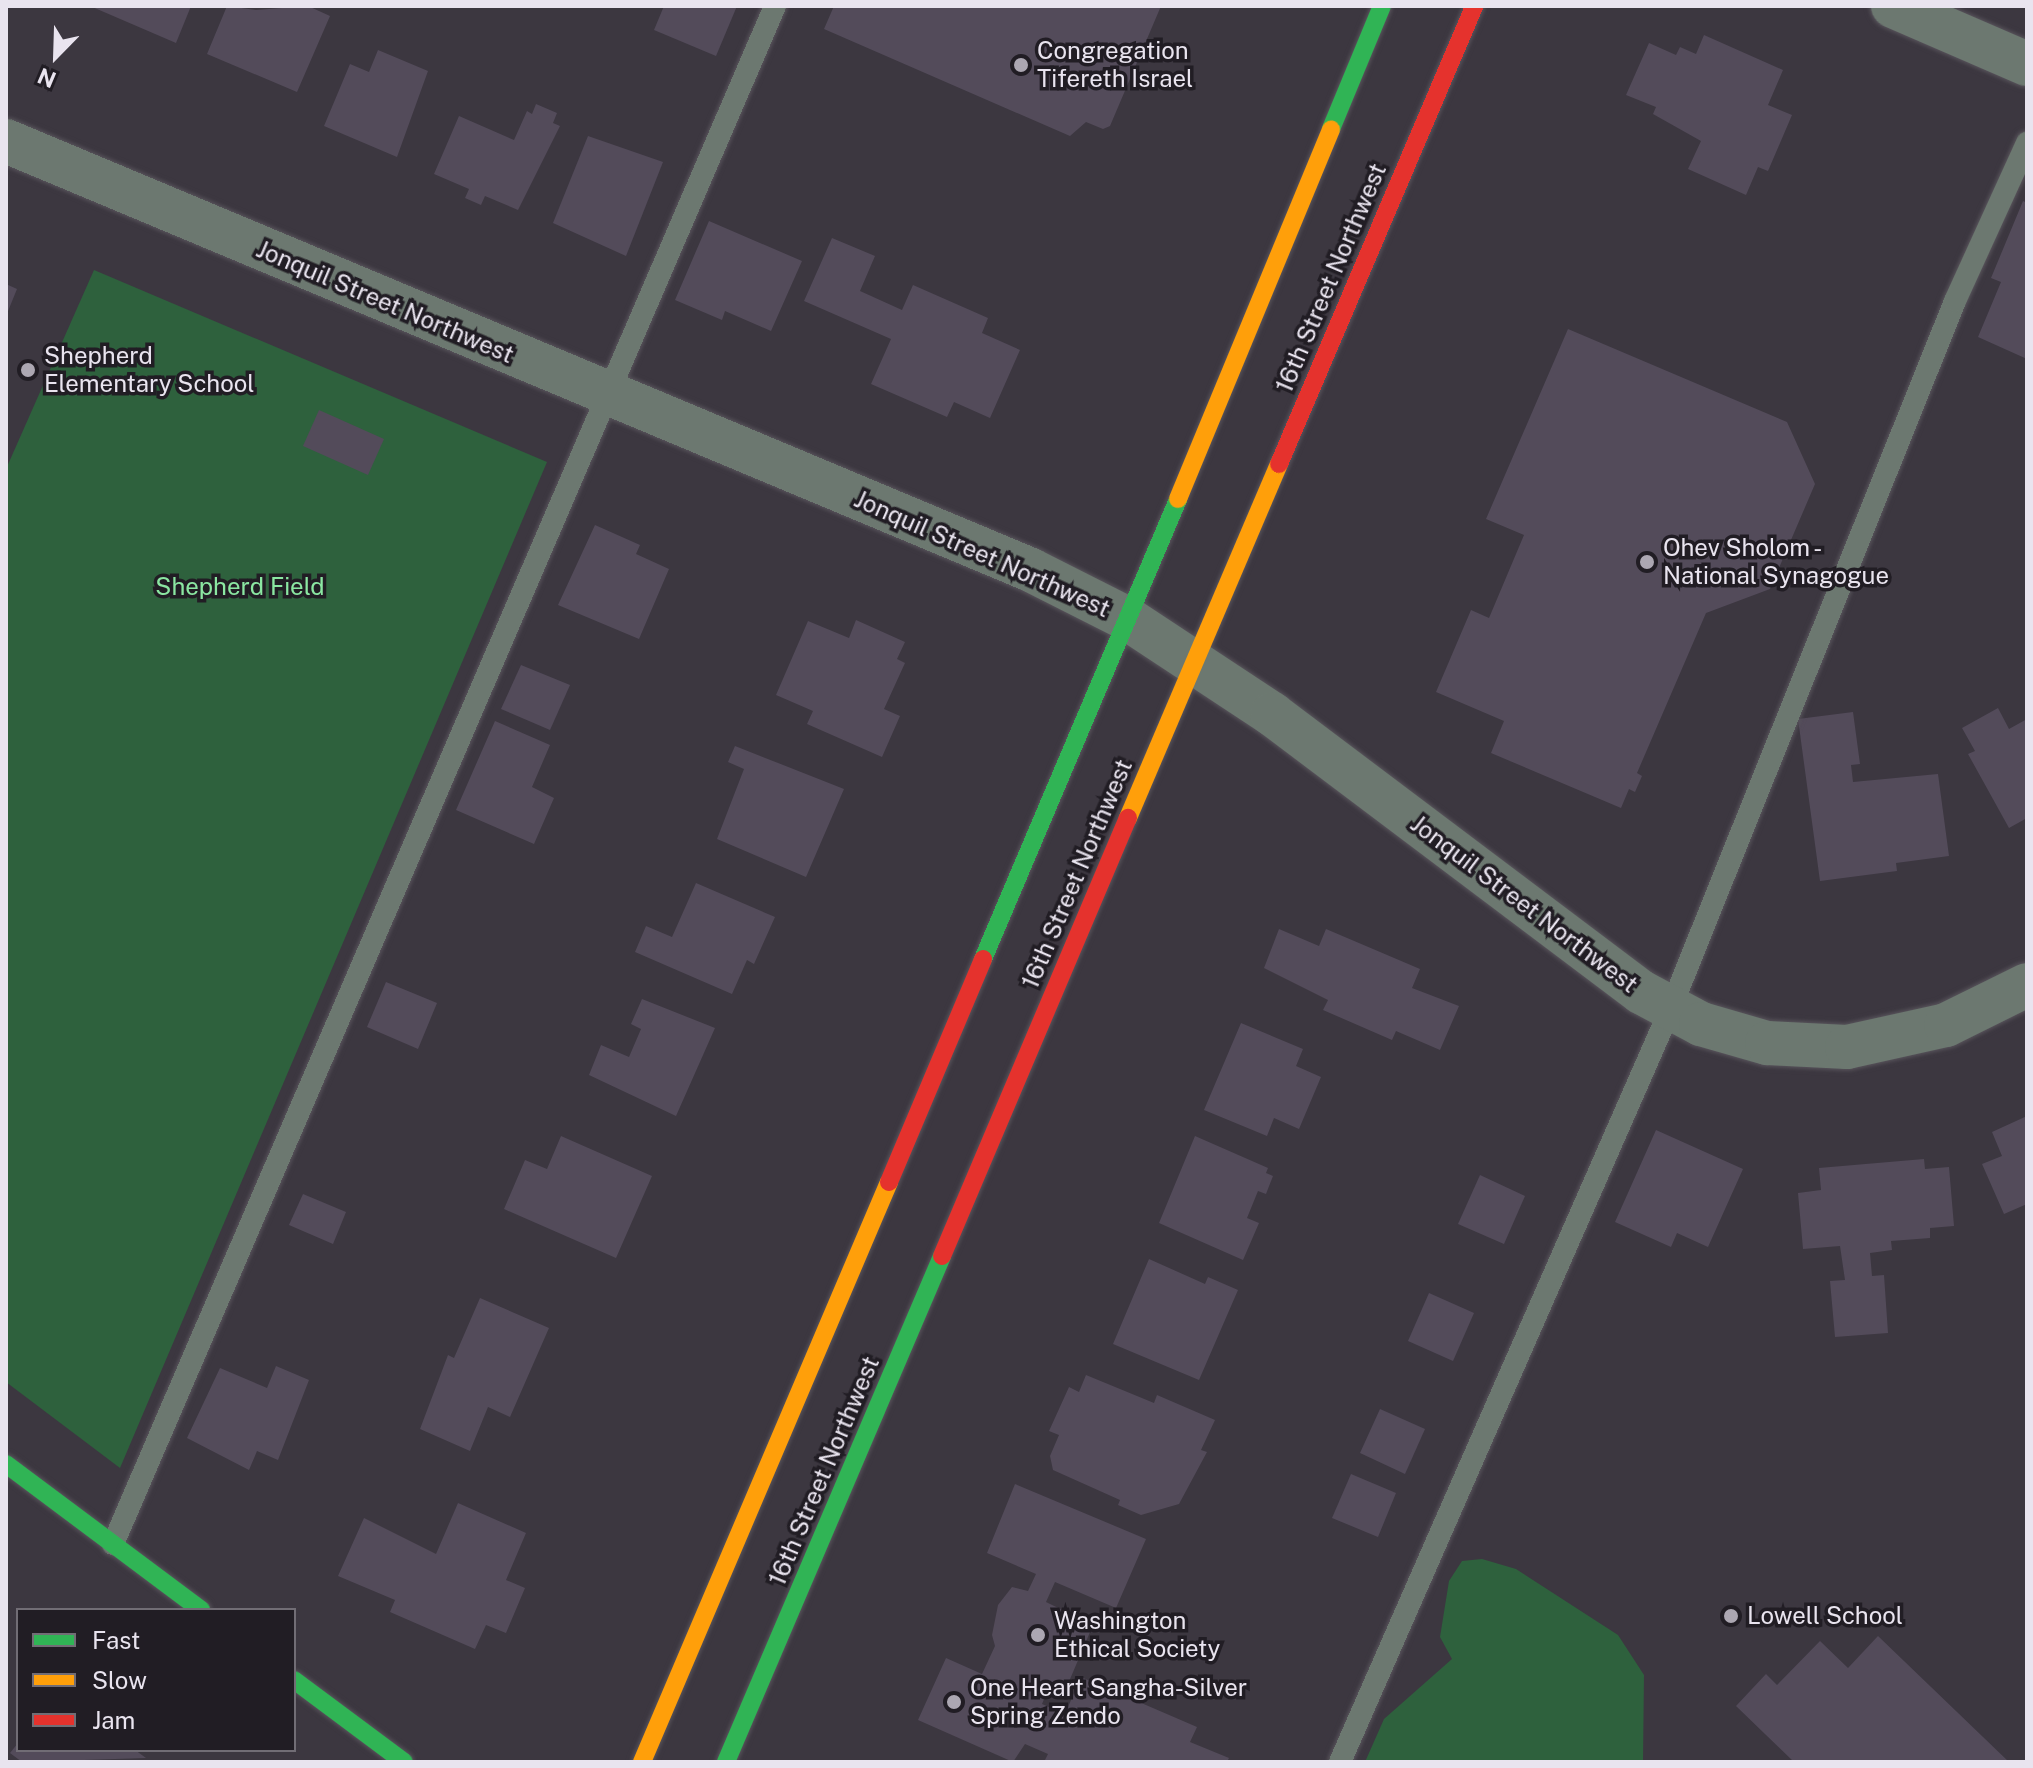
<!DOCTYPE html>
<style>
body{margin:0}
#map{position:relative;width:2033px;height:1768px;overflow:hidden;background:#3c3740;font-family:"Public Sans",sans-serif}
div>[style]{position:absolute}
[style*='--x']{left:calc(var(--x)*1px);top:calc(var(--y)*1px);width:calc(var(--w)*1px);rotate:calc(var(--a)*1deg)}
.green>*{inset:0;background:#2e613d}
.building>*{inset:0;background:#534b5a}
.roads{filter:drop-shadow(0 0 2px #58545b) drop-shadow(0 0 2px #58545b)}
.lane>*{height:22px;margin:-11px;padding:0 11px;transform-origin:11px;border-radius:11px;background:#6c7870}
.street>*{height:44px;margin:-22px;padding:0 22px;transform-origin:22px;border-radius:22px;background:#6c7870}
.fast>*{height:18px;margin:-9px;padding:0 9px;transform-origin:9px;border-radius:9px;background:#30b455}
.slow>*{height:18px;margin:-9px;padding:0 9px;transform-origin:9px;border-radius:9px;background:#ff9f0a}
.jam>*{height:18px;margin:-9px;padding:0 9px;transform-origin:9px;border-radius:9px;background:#e5322d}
.dots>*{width:22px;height:22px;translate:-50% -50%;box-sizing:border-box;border:4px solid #211d24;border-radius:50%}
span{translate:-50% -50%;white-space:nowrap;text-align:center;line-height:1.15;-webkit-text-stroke:7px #211d24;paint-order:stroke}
.poi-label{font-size:24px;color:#e9e4ef}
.left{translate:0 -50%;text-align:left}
.street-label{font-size:24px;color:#e9e4ef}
.park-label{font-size:24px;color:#8be7a2}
.frame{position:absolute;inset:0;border:8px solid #e9e4ef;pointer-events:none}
.legend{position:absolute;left:16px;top:1608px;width:280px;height:144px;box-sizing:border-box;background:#211d24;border:2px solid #716d75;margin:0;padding:10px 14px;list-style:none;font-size:24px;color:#e9e4ef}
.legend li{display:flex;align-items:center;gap:16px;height:40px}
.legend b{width:40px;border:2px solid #716d75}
.north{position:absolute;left:16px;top:16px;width:80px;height:80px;-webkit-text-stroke:6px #211d24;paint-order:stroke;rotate:203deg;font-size:22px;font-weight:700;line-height:32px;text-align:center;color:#e9e4ef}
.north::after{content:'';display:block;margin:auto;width:28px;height:36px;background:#e9e4ef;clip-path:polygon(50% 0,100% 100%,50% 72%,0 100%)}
</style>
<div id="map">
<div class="green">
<div style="clip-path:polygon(94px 270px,547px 462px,120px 1468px,6px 1382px,6px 469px)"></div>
<div style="clip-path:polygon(1482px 1559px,1516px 1569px,1618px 1635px,1644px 1675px,1643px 1762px,1365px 1762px,1384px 1719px,1452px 1659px,1440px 1637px,1449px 1581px,1462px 1561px)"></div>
</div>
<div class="building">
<div style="clip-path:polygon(90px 6px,191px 6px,176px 43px)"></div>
<div style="clip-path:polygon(227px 6px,256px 10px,308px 6px,330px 16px,297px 92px,207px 54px)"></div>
<div style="clip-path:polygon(664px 6px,737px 6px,716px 56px,654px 30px)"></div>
<div style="clip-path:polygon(834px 6px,1161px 6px,1110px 126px,1103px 129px,1086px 122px,1070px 136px,824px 29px)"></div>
<div style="clip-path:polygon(1704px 35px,1783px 70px,1768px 105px,1792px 115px,1768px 171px,1758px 167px,1746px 195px,1688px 169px,1701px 141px,1653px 114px,1656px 107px,1626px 95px,1649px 43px,1676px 55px,1680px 47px,1696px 54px)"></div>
<div style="clip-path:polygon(378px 50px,428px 71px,397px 157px,324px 126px,350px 64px,369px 72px)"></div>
<div style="clip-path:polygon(536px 104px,557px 113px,553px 123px,560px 126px,518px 210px,485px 196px,481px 205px,465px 198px,469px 189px,434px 174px,459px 116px,514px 140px,527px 111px,532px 114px)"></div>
<div style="clip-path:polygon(588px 136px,663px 162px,626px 256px,553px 223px)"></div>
<div style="clip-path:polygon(2023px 201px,2027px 203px,2027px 359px,1978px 337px,2001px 282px,1991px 278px)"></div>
<div style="clip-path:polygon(709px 221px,802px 261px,771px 331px,725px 311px,722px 320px,675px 300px)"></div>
<div style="clip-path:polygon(832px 238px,875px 256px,860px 291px,902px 310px,913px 285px,988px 318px,982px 333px,1020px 350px,990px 418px,954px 402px,947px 417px,871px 384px,891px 339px,804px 301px)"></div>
<div style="clip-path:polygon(6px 284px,17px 289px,6px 316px)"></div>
<div style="clip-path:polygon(1568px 329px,1787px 422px,1815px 484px,1770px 589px,1706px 613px,1637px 773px,1642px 776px,1635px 792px,1629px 789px,1621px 808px,1491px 753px,1504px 721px,1436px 692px,1471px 610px,1489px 618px,1524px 535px,1486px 519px)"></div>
<div style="clip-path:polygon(319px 410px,384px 439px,368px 475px,303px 446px)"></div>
<div style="clip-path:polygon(595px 525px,640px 545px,636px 554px,669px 569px,639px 639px,558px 605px)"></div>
<div style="clip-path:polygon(856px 620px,905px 642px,897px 659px,905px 663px,884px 709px,900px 716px,882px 757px,807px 724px,813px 711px,776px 695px,808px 621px,849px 638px)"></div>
<div style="clip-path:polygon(521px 665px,570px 685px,550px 730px,501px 709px)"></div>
<div style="clip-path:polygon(1998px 708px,2009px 729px,2027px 719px,2027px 818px,2009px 828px,1968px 754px,1975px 751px,1962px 728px)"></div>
<div style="clip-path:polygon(1853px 712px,1860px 764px,1851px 765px,1853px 782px,1938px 774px,1949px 856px,1896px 863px,1897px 871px,1820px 881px,1798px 719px)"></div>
<div style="clip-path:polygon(495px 721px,550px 745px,532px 787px,554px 798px,534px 844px,456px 810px)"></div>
<div style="clip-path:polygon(735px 746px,844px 789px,806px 877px,717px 839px,744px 769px,728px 762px)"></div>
<div style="clip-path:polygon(696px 883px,775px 917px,754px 964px,747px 960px,732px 994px,635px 952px,646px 926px,672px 937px)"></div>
<div style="clip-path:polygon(1279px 929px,1319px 946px,1326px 929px,1420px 969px,1412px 988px,1459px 1006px,1440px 1050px,1396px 1031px,1392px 1040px,1323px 1010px,1328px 1000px,1264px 968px)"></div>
<div style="clip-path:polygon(386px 982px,437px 1003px,418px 1049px,367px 1027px)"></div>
<div style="clip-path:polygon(642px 999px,715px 1028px,676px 1116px,589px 1075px,601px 1045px,629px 1057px,641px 1029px,631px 1024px)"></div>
<div style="clip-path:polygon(1241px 1023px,1303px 1049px,1296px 1066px,1321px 1077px,1299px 1129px,1274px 1118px,1267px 1136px,1204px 1110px)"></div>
<div style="clip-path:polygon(2027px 1116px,2027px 1204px,2004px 1214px,1982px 1164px,2002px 1156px,1992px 1132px)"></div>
<div style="clip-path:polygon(1656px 1130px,1743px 1169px,1708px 1247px,1677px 1233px,1671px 1247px,1615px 1222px)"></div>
<div style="clip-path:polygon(561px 1136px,652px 1176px,616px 1258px,504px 1209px,525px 1160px,547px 1169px)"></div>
<div style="clip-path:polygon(1195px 1136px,1268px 1168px,1266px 1173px,1273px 1176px,1266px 1194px,1258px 1191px,1247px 1218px,1259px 1223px,1243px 1260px,1159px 1223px)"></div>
<div style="clip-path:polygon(1924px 1159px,1925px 1169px,1949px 1167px,1954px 1226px,1930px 1228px,1930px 1238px,1891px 1241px,1892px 1250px,1870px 1253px,1872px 1276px,1884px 1275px,1888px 1333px,1835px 1337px,1830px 1281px,1845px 1280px,1840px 1246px,1803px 1249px,1798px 1193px,1821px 1190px,1819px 1168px)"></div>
<div style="clip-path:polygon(1480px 1175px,1525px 1196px,1504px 1244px,1458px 1224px)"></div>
<div style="clip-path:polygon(303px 1194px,346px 1212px,333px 1244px,289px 1225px)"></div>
<div style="clip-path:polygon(1149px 1259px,1205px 1284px,1208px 1277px,1238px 1290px,1199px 1380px,1113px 1344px)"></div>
<div style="clip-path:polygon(1429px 1293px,1474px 1313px,1453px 1361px,1408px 1341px)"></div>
<div style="clip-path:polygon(480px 1298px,549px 1328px,510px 1417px,488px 1407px,470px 1451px,420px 1429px,448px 1355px,454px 1358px)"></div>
<div style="clip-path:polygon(276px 1366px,309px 1380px,278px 1460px,257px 1451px,249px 1470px,187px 1438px,220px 1368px,267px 1388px)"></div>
<div style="clip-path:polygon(1086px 1375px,1154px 1403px,1157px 1395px,1215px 1420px,1201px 1450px,1207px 1452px,1179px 1504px,1141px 1515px,1118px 1505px,1120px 1500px,1053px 1470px,1050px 1456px,1059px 1435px,1049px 1431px,1069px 1387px,1079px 1392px)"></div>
<div style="clip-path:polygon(1380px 1409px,1425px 1429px,1405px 1474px,1360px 1453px)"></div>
<div style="clip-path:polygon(1351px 1474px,1396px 1493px,1378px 1537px,1332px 1518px)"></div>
<div style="clip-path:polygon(1015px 1484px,1146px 1539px,1116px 1608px,1055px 1582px,1046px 1602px,1093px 1625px,1065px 1691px,1050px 1685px,1042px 1704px,1065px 1714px,1081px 1677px,1197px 1727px,1190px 1742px,1229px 1758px,1227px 1762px,1044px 1762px,1048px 1754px,1025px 1744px,1013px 1762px,918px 1720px,946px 1658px,982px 1674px,995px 1646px,992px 1635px,998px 1605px,1012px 1587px,1028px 1591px,1036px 1574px,987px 1553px)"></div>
<div style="clip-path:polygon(458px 1503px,526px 1533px,506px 1580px,525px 1588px,506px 1633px,486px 1625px,475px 1649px,390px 1612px,395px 1600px,338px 1576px,364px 1518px,436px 1554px)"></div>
<div style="clip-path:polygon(1878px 1636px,2009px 1762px,1794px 1762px,1736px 1706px,1766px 1674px,1777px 1685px,1820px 1641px,1848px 1668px)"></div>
<div style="clip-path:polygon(18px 1743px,18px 1750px,135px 1750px,146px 1758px,22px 1762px,10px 1753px)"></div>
</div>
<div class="roads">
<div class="lane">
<div style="--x:113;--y:1544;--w:1674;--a:-66.71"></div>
<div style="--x:1340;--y:1762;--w:821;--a:-66.31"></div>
<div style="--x:1670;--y:1010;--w:764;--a:-68.1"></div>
<div style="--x:1955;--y:301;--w:174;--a:-65.5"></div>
</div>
<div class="street">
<div style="--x:1893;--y:6;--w:146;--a:23.4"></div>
<div style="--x:6;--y:141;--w:1111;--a:22.71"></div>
<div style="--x:1031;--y:570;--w:109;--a:26.8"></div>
<div style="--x:1128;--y:619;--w:173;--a:33.4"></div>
<div style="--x:1272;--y:714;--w:462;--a:37"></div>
<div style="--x:1641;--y:992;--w:68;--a:28.1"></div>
<div style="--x:1701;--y:1024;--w:69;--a:16.1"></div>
<div style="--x:1767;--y:1043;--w:80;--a:2.9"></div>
<div style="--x:1847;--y:1047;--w:101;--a:-12.5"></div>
<div style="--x:1946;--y:1025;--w:90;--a:-26.3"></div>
</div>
<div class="fast">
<div style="--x:1331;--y:129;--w:133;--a:-67.5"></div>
<div style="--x:983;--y:959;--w:500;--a:-67"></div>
<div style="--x:6;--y:1464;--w:244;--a:36.8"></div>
<div style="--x:294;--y:1680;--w:137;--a:36.7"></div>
<div style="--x:726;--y:1762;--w:550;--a:-66.88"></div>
</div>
<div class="slow">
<div style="--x:1178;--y:499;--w:400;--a:-67.5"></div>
<div style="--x:1128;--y:818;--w:385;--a:-66.9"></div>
<div style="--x:642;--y:1762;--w:630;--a:-66.93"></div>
</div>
<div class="jam">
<div style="--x:1279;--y:464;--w:498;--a:-66.9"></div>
<div style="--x:889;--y:1182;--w:242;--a:-67.1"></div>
<div style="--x:942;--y:1256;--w:476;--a:-67"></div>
</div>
</div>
<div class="dots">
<div style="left:1021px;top:65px;background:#aca7b2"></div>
<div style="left:28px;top:370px;background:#aca7b2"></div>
<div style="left:1647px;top:562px;background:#aca7b2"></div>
<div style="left:1731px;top:1616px;background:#aca7b2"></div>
<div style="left:1038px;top:1635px;background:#aca7b2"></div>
<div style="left:954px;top:1702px;background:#aca7b2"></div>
</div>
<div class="poi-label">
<span class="left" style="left:1037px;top:65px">Congregation<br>Tifereth Israel</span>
<span class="left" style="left:44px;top:370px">Shepherd<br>Elementary School</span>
<span class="left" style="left:1663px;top:562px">Ohev Sholom -<br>National Synagogue</span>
<span class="left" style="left:1747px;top:1616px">Lowell School</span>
<span class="left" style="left:1054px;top:1635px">Washington<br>Ethical Society</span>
<span class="left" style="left:970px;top:1702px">One Heart Sangha-Silver<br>Spring Zendo</span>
</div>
<div class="street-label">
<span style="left:1331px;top:278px;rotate:-67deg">16th Street Northwest</span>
<span style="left:385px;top:302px;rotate:23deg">Jonquil Street Northwest</span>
<span style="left:982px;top:554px;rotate:24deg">Jonquil Street Northwest</span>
<span style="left:1077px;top:874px;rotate:-67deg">16th Street Northwest</span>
<span style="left:1524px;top:904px;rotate:37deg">Jonquil Street Northwest</span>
<span style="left:824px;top:1471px;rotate:-67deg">16th Street Northwest</span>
</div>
<div class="park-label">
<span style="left:240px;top:587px">Shepherd Field</span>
</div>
<div class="frame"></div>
<ul class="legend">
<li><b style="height:10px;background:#30b455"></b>Fast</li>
<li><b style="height:10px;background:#ff9f0a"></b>Slow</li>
<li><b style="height:10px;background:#e5322d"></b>Jam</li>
</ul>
<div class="north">N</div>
</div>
